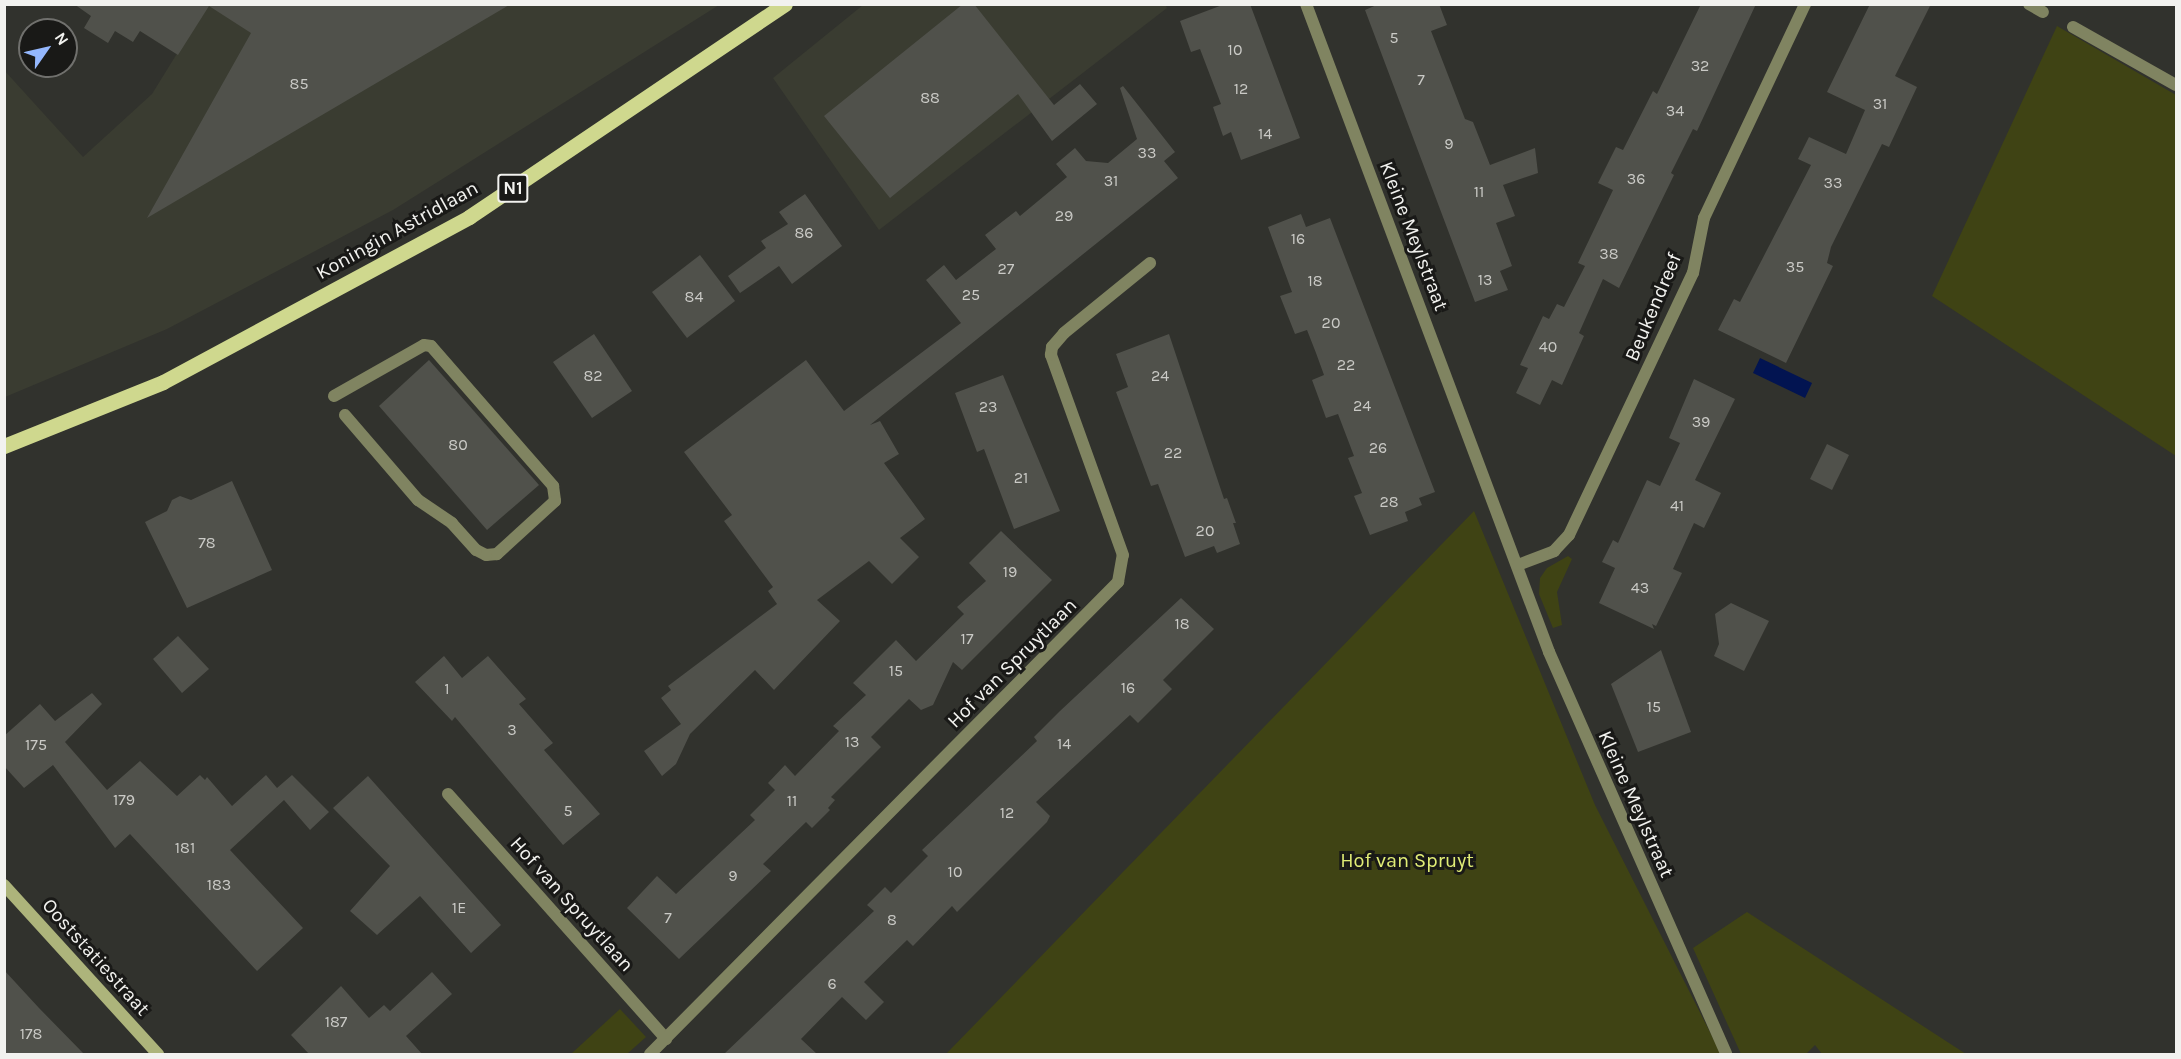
<!DOCTYPE html>
<style>
body{margin:0}
#map{position:relative;width:2181px;height:1059px;overflow:hidden;background:#31322d;font-family:Karla,sans-serif}
div>[style]{position:absolute}
[style*='--x']{left:calc(var(--x)*1px);top:calc(var(--y)*1px);width:calc(var(--w)*1px);rotate:calc(var(--a)*1deg)}
.built>*{inset:0;background:#3a3c31}
.green>*{inset:0;background:#3f4314}
.water>*{inset:0;background:#021451}
.building>*{inset:0;background:#50514b}
.lane>*{height:12px;margin:-6px;padding:0 6px;transform-origin:6px;border-radius:6px;background:#808461}
.street>*{height:12px;margin:-6px;padding:0 6px;transform-origin:6px;border-radius:6px;background:#808461}
.secondary>*{height:12px;margin:-6px;padding:0 6px;transform-origin:6px;border-radius:6px;background:#adb47b}
.primary>*{height:15px;margin:-7.5px;padding:0 7.5px;transform-origin:7.5px;border-radius:7.5px;background:#cfd88e}
span{translate:-50% -50%;white-space:nowrap;text-align:center;line-height:1.15;-webkit-text-stroke:6px #191917;paint-order:stroke}
.number-label{font-size:16px;color:#cacac6}
.number-label span{-webkit-text-stroke-width:0}
.shield-label span{padding:2px 4px;background:#191917;border:2px solid;border-radius:4px;-webkit-text-stroke-width:0}
.shield-label{font-size:18px;color:#f2f2ef;font-weight:700}
.street-label{font-size:20px;color:#f2f2ef}
.park-label{font-size:20px;color:#e1ed76}
.frame{position:absolute;inset:0;border:6px solid #f2f2ef;pointer-events:none}
.north{position:absolute;left:18px;top:18px;width:60px;height:60px;box-sizing:border-box;background:#191917;border:2px solid #70706d;border-radius:50%;rotate:56deg;font-size:16px;font-weight:700;line-height:24px;text-align:center;color:#f2f2ef}
.north::after{content:'';display:block;margin:auto;width:21px;height:27px;background:#94b7fd;clip-path:polygon(50% 0,100% 100%,50% 72%,0 100%)}
</style>
<div id="map">
<div class="built">
<div style="clip-path:polygon(1165px 4px,1167px 8px,879px 230px,773px 78px,863px 5px)"></div>
<div style="clip-path:polygon(207px 5px,719px 5px,393px 210px,167px 329px,5px 397px,4px 70px,83px 157px,152px 94px)"></div>
</div>
<div class="green">
<div style="clip-path:polygon(2057px 26px,2176px 95px,2176px 456px,1932px 296px)"></div>
<div style="clip-path:polygon(1474px 511px,1595px 805px,1721px 1054px,946px 1054px)"></div>
<div style="clip-path:polygon(1568px 556px,1572px 559px,1557px 592px,1562px 625px,1553px 628px,1539px 594px,1540px 578px,1547px 568px)"></div>
<div style="clip-path:polygon(1747px 912px,1966px 1054px,1822px 1054px,1815px 1045px,1806px 1054px,1741px 1054px,1693px 948px)"></div>
<div style="clip-path:polygon(620px 1009px,646px 1037px,627px 1054px,571px 1054px)"></div>
</div>
<div class="water">
<div style="clip-path:polygon(1760px 358px,1812px 383px,1805px 398px,1753px 373px)"></div>
</div>
<div class="building">
<div style="clip-path:polygon(74px 4px,511px 4px,147px 218px,251px 33px,209px 6px,178px 55px,140px 31px,133px 42px,115px 31px,108px 43px,84px 28px,91px 16px)"></div>
<div style="clip-path:polygon(963px 4px,974px 4px,1054px 105px,1080px 84px,1097px 104px,1052px 141px,1018px 94px,890px 198px,824px 116px)"></div>
<div style="clip-path:polygon(1225px 4px,1250px 4px,1300px 138px,1241px 160px,1231px 132px,1223px 136px,1213px 107px,1221px 104px,1200px 49px,1191px 52px,1180px 21px)"></div>
<div style="clip-path:polygon(1379px 4px,1439px 4px,1447px 25px,1431px 31px,1465px 119px,1473px 122px,1490px 165px,1535px 148px,1538px 173px,1503px 185px,1515px 216px,1496px 223px,1512px 266px,1500px 271px,1508px 290px,1475px 302px,1365px 10px)"></div>
<div style="clip-path:polygon(1701px 4px,1756px 4px,1697px 131px,1693px 129px,1671px 173px,1674px 175px,1619px 288px,1603px 279px,1579px 333px,1584px 336px,1562px 385px,1552px 380px,1540px 405px,1516px 393px,1528px 368px,1520px 365px,1543px 316px,1549px 319px,1557px 304px,1564px 307px,1585px 266px,1578px 263px,1613px 190px,1598px 183px,1616px 147px,1623px 150px,1653px 91px,1657px 94px)"></div>
<div style="clip-path:polygon(1870px 4px,1931px 4px,1895px 76px,1917px 87px,1889px 147px,1882px 144px,1831px 247px,1827px 263px,1833px 266px,1786px 363px,1718px 330px,1734px 299px,1740px 302px,1811px 165px,1798px 159px,1809px 137px,1846px 154px,1865px 110px,1827px 92px)"></div>
<div style="clip-path:polygon(1123px 86px,1175px 152px,1164px 161px,1178px 178px,870px 425px,880px 421px,899px 454px,884px 463px,925px 519px,900px 538px,919px 557px,892px 584px,869px 561px,817px 600px,840px 621px,774px 690px,755px 670px,690px 734px,676px 764px,662px 776px,644px 751px,681px 724px,661px 698px,671px 690px,668px 686px,777px 604px,768px 591px,773px 587px,724px 521px,732px 515px,684px 452px,806px 360px,844px 411px,961px 323px,926px 280px,944px 265px,956px 280px,996px 249px,985px 235px,1016px 211px,1020px 216px,1067px 177px,1056px 164px,1075px 148px,1086px 161px,1108px 163px,1137px 139px,1120px 88px)"></div>
<div style="clip-path:polygon(805px 194px,842px 246px,792px 284px,779px 266px,740px 293px,728px 276px,766px 248px,761px 241px,788px 224px,779px 212px)"></div>
<div style="clip-path:polygon(1301px 214px,1306px 227px,1330px 218px,1435px 492px,1419px 498px,1422px 505px,1405px 512px,1408px 521px,1370px 535px,1354px 496px,1362px 493px,1348px 458px,1354px 456px,1338px 414px,1326px 418px,1312px 380px,1324px 375px,1316px 353px,1307px 330px,1295px 334px,1280px 296px,1292px 292px,1268px 227px)"></div>
<div style="clip-path:polygon(700px 255px,735px 301px,687px 338px,652px 292px)"></div>
<div style="clip-path:polygon(594px 334px,632px 391px,592px 418px,553px 362px)"></div>
<div style="clip-path:polygon(1169px 334px,1224px 499px,1227px 498px,1236px 523px,1233px 523px,1240px 544px,1217px 553px,1214px 546px,1185px 557px,1158px 484px,1151px 486px,1116px 392px,1128px 387px,1116px 354px)"></div>
<div style="clip-path:polygon(429px 360px,539px 485px,487px 530px,379px 406px)"></div>
<div style="clip-path:polygon(1003px 375px,1060px 511px,1014px 529px,984px 449px,977px 452px,955px 393px)"></div>
<div style="clip-path:polygon(1694px 379px,1735px 399px,1695px 480px,1721px 493px,1704px 528px,1694px 523px,1673px 569px,1682px 573px,1656px 626px,1652px 624px,1654px 629px,1599px 603px,1615px 568px,1602px 562px,1613px 540px,1618px 543px,1647px 480px,1660px 486px,1680px 443px,1669px 438px)"></div>
<div style="clip-path:polygon(1827px 444px,1849px 455px,1832px 490px,1810px 479px)"></div>
<div style="clip-path:polygon(232px 481px,272px 570px,187px 608px,145px 522px,167px 511px,172px 500px,180px 496px,191px 500px)"></div>
<div style="clip-path:polygon(1001px 531px,1052px 580px,962px 670px,953px 662px,933px 705px,921px 710px,909px 699px,871px 737px,881px 747px,831px 797px,835px 800px,828px 808px,830px 810px,812px 828px,806px 822px,763px 864px,771px 871px,679px 959px,627px 908px,657px 876px,676px 894px,755px 820px,750px 815px,775px 790px,768px 783px,785px 765px,795px 776px,839px 731px,833px 726px,866px 695px,853px 683px,896px 640px,916px 661px,964px 614px,957px 607px,986px 581px,969px 563px)"></div>
<div style="clip-path:polygon(1181px 598px,1214px 629px,1163px 680px,1172px 689px,1138px 723px,1130px 715px,1036px 802px,1050px 816px,1047px 822px,957px 912px,952px 906px,913px 946px,907px 940px,864px 982px,884px 1002px,866px 1020px,842px 997px,801px 1039px,817px 1054px,724px 1054px,874px 911px,867px 905px,885px 887px,891px 893px,928px 856px,922px 850px,1037px 741px,1034px 737px,1060px 711px)"></div>
<div style="clip-path:polygon(1731px 603px,1769px 621px,1744px 671px,1714px 656px,1719px 644px,1715px 614px)"></div>
<div style="clip-path:polygon(178px 636px,209px 669px,182px 693px,153px 659px)"></div>
<div style="clip-path:polygon(1661px 650px,1691px 732px,1638px 752px,1611px 684px)"></div>
<div style="clip-path:polygon(444px 656px,462px 678px,488px 656px,526px 699px,519px 704px,553px 743px,544px 750px,600px 814px,563px 845px,455px 717px,452px 721px,415px 682px)"></div>
<div style="clip-path:polygon(92px 693px,102px 704px,65px 742px,107px 790px,140px 761px,177px 796px,200px 775px,205px 780px,207px 777px,232px 806px,266px 775px,277px 788px,292px 775px,329px 812px,310px 830px,284px 800px,230px 850px,303px 928px,257px 971px,130px 834px,115px 848px,53px 765px,24px 788px,4px 766px,4px 736px,40px 704px,55px 721px)"></div>
<div style="clip-path:polygon(368px 776px,501px 925px,471px 953px,420px 896px,377px 935px,350px 911px,390px 866px,333px 808px)"></div>
<div style="clip-path:polygon(4px 970px,39px 1008px,84px 1054px,4px 1054px)"></div>
<div style="clip-path:polygon(432px 972px,452px 994px,406px 1036px,422px 1054px,309px 1054px,291px 1035px,341px 986px,369px 1018px,384px 1005px,390px 1011px)"></div>
</div>
<div class="lane">
<div style="--x:334;--y:396;--w:103;--a:-29.5"></div>
<div style="--x:424;--y:345;--w:7;--a:8"></div>
<div style="--x:431;--y:346;--w:186;--a:48.9"></div>
<div style="--x:553;--y:486;--w:15;--a:82"></div>
<div style="--x:555;--y:501;--w:79;--a:137.6"></div>
<div style="--x:497;--y:554;--w:11;--a:175"></div>
<div style="--x:486;--y:555;--w:11;--a:-153"></div>
<div style="--x:476;--y:550;--w:36;--a:-132"></div>
<div style="--x:452;--y:523;--w:41;--a:-145.9"></div>
<div style="--x:418;--y:500;--w:112;--a:-130.7"></div>
</div>
<div class="street">
<div style="--x:1306;--y:4;--w:692;--a:69.44"></div>
<div style="--x:1549;--y:652;--w:439;--a:66.2"></div>
<div style="--x:2029;--y:4;--w:16;--a:30"></div>
<div style="--x:2073;--y:27;--w:118;--a:29.4"></div>
<div style="--x:1518;--y:565;--w:39;--a:-21"></div>
<div style="--x:1554;--y:551;--w:22;--a:-47"></div>
<div style="--x:1569;--y:535;--w:290;--a:-64.7"></div>
<div style="--x:1693;--y:273;--w:56;--a:-78.7"></div>
<div style="--x:1704;--y:218;--w:237;--a:-64.7"></div>
<div style="--x:448;--y:794;--w:328;--a:48.3"></div>
<div style="--x:650;--y:1054;--w:665;--a:-45.24"></div>
<div style="--x:1118;--y:582;--w:27;--a:-80"></div>
<div style="--x:1123;--y:555;--w:213;--a:-109.8"></div>
<div style="--x:1051;--y:355;--w:8;--a:-83"></div>
<div style="--x:1052;--y:347;--w:18;--a:-49"></div>
<div style="--x:1064;--y:333;--w:111;--a:-39.1"></div>
</div>
<div class="secondary">
<div style="--x:4;--y:885;--w:229;--a:47.7"></div>
</div>
<div class="primary">
<div style="--x:4;--y:446;--w:171;--a:-21.9"></div>
<div style="--x:163;--y:382;--w:348;--a:-28.3"></div>
<div style="--x:469;--y:217;--w:381;--a:-34"></div>
</div>
<div class="number-label">
<span style="left:1394px;top:38px">5</span>
<span style="left:1235px;top:50px">10</span>
<span style="left:1700px;top:66px">32</span>
<span style="left:1421px;top:80px">7</span>
<span style="left:299px;top:84px">85</span>
<span style="left:1241px;top:89px">12</span>
<span style="left:930px;top:98px">88</span>
<span style="left:1880px;top:104px">31</span>
<span style="left:1675px;top:111px">34</span>
<span style="left:1265px;top:134px">14</span>
<span style="left:1449px;top:144px">9</span>
<span style="left:1147px;top:153px">33</span>
<span style="left:1636px;top:179px">36</span>
<span style="left:1111px;top:181px">31</span>
<span style="left:1833px;top:183px">33</span>
<span style="left:1479px;top:192px">11</span>
<span style="left:1064px;top:216px">29</span>
<span style="left:804px;top:233px">86</span>
<span style="left:1298px;top:239px">16</span>
<span style="left:1609px;top:254px">38</span>
<span style="left:1795px;top:267px">35</span>
<span style="left:1006px;top:269px">27</span>
<span style="left:1485px;top:280px">13</span>
<span style="left:1315px;top:281px">18</span>
<span style="left:971px;top:295px">25</span>
<span style="left:694px;top:297px">84</span>
<span style="left:1331px;top:323px">20</span>
<span style="left:1548px;top:347px">40</span>
<span style="left:1346px;top:365px">22</span>
<span style="left:593px;top:376px">82</span>
<span style="left:1160px;top:376px">24</span>
<span style="left:1362px;top:406px">24</span>
<span style="left:988px;top:407px">23</span>
<span style="left:1701px;top:422px">39</span>
<span style="left:458px;top:445px">80</span>
<span style="left:1378px;top:448px">26</span>
<span style="left:1173px;top:453px">22</span>
<span style="left:1021px;top:478px">21</span>
<span style="left:1389px;top:502px">28</span>
<span style="left:1677px;top:506px">41</span>
<span style="left:1205px;top:531px">20</span>
<span style="left:207px;top:543px">78</span>
<span style="left:1010px;top:572px">19</span>
<span style="left:1640px;top:588px">43</span>
<span style="left:1182px;top:624px">18</span>
<span style="left:967px;top:639px">17</span>
<span style="left:896px;top:671px">15</span>
<span style="left:1128px;top:688px">16</span>
<span style="left:447px;top:689px">1</span>
<span style="left:1654px;top:707px">15</span>
<span style="left:512px;top:730px">3</span>
<span style="left:852px;top:742px">13</span>
<span style="left:1064px;top:744px">14</span>
<span style="left:36px;top:745px">175</span>
<span style="left:124px;top:800px">179</span>
<span style="left:792px;top:801px">11</span>
<span style="left:568px;top:811px">5</span>
<span style="left:1007px;top:813px">12</span>
<span style="left:185px;top:848px">181</span>
<span style="left:955px;top:872px">10</span>
<span style="left:733px;top:876px">9</span>
<span style="left:219px;top:885px">183</span>
<span style="left:459px;top:908px">1E</span>
<span style="left:668px;top:918px">7</span>
<span style="left:892px;top:920px">8</span>
<span style="left:832px;top:984px">6</span>
<span style="left:336px;top:1022px">187</span>
<span style="left:31px;top:1034px">178</span>
</div>
<div class="shield-label">
<span style="left:513px;top:188px">N1</span>
</div>
<div class="street-label">
<span style="left:397px;top:230px;rotate:-29deg">Koningin Astridlaan</span>
<span style="left:1414px;top:236px;rotate:69deg">Kleine Meylstraat</span>
<span style="left:1653px;top:307px;rotate:-67deg">Beukendreef</span>
<span style="left:1012px;top:663px;rotate:-45deg">Hof van Spruytlaan</span>
<span style="left:1636px;top:804px;rotate:66deg">Kleine Meylstraat</span>
<span style="left:572px;top:904px;rotate:48deg">Hof van Spruytlaan</span>
<span style="left:96px;top:957px;rotate:48deg">Ooststatiestraat</span>
</div>
<div class="park-label">
<span style="left:1407px;top:860px">Hof van Spruyt</span>
</div>
<div class="frame"></div>
<div class="north">N</div>
</div>
